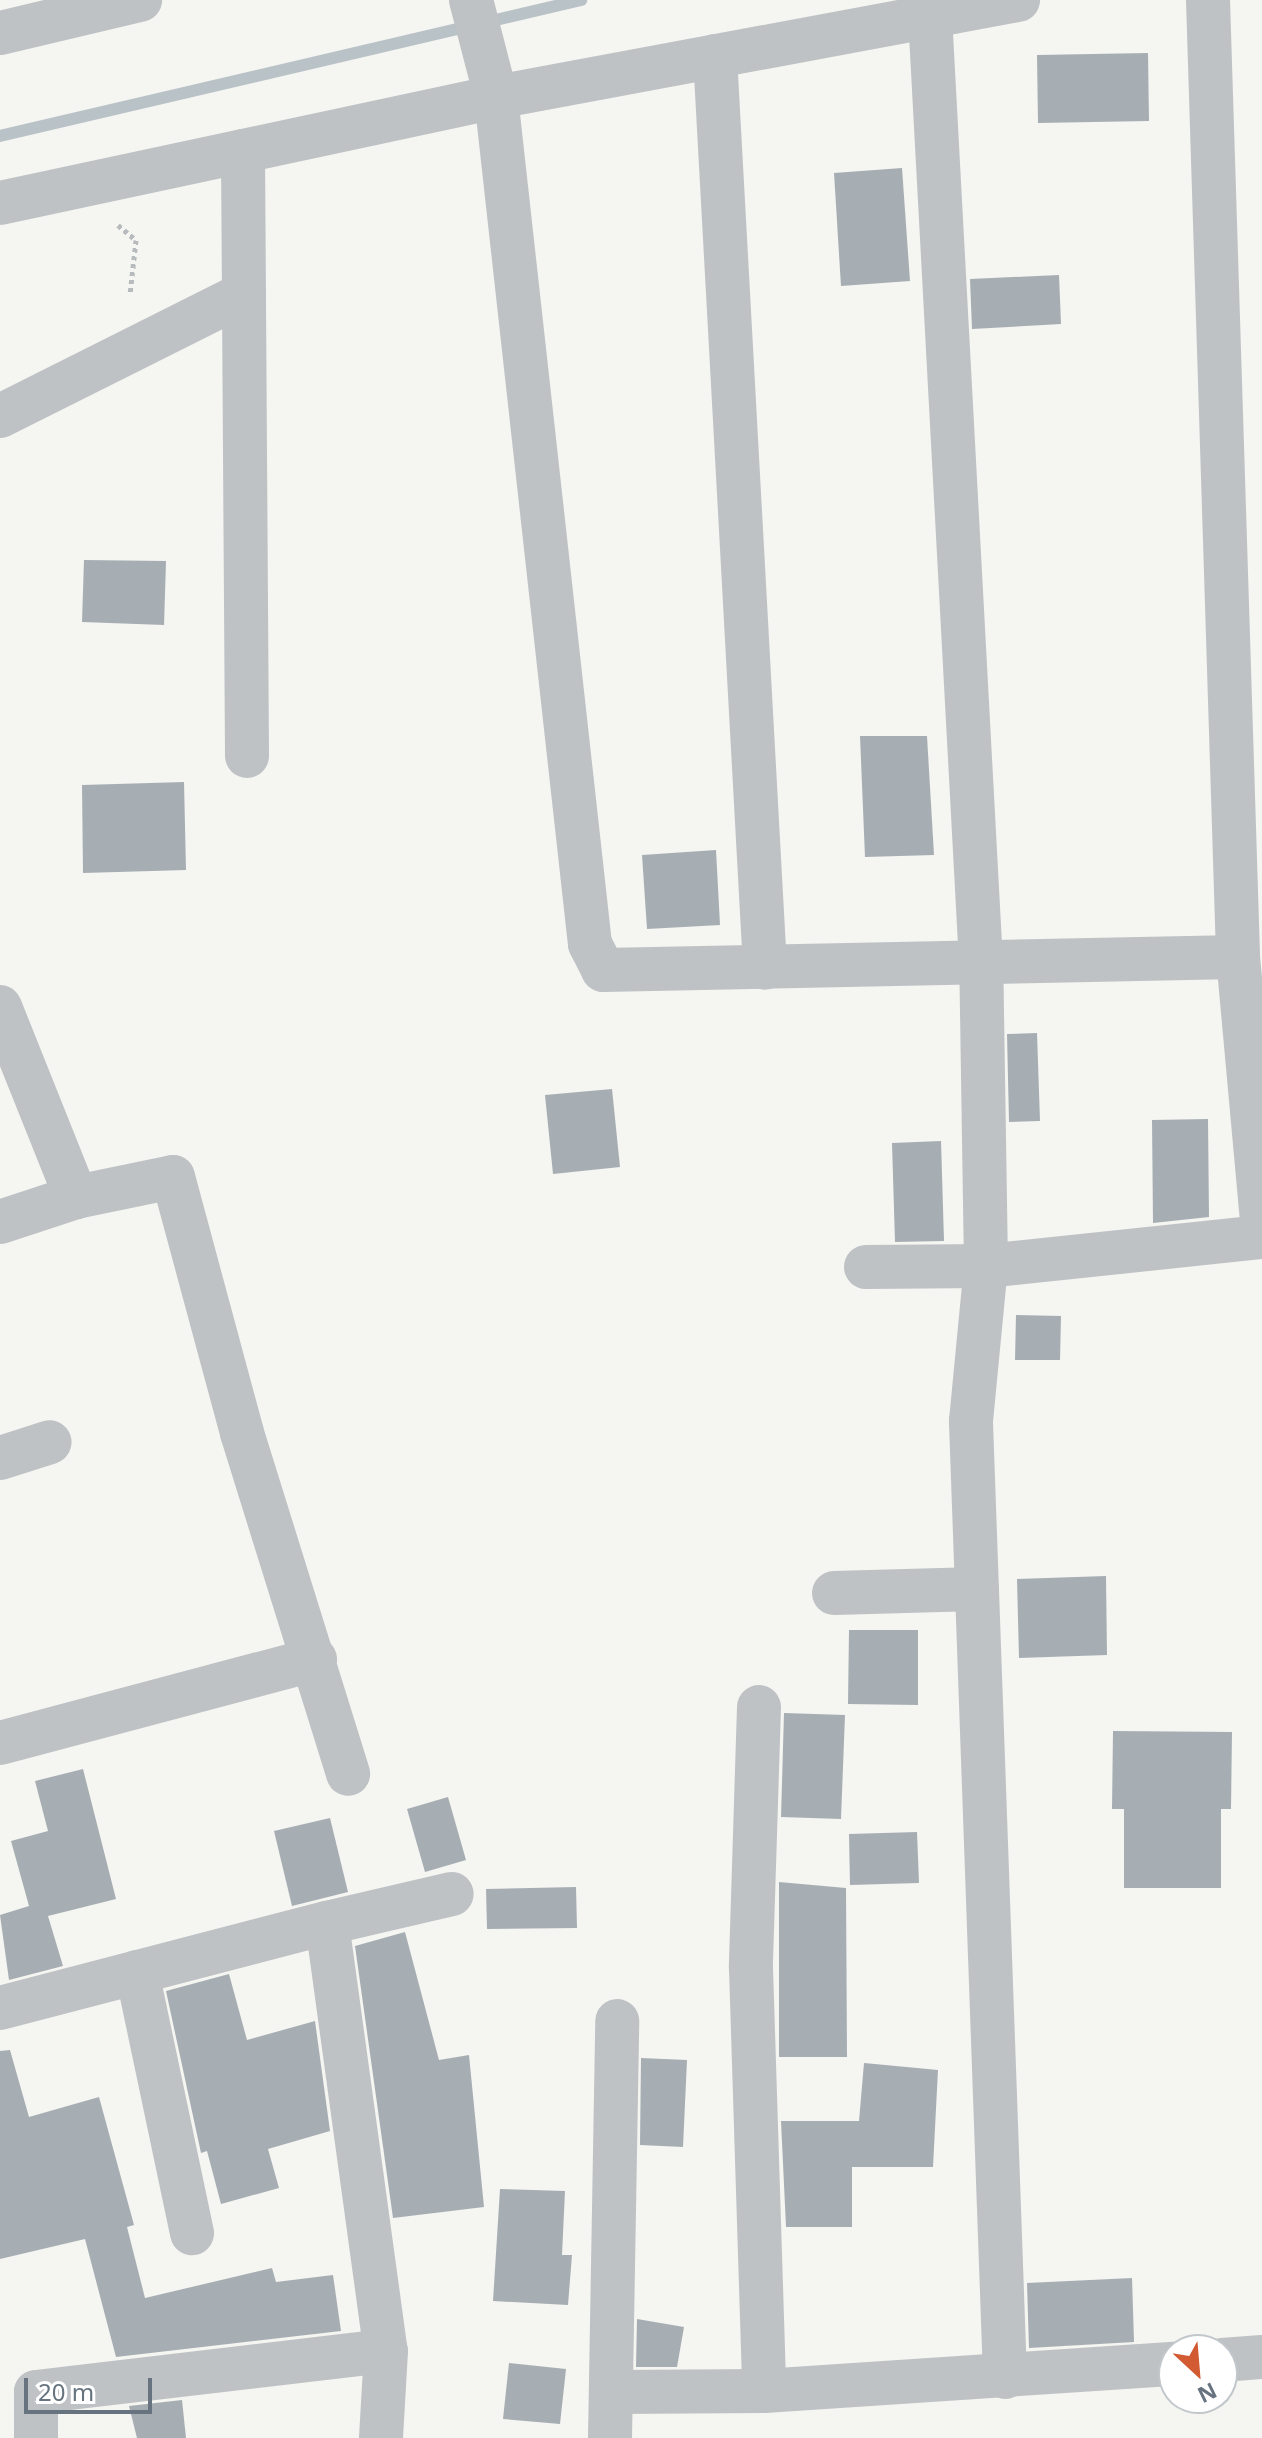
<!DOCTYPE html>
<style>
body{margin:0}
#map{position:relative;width:1262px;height:2438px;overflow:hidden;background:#f5f5f1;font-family:"Noto Sans",sans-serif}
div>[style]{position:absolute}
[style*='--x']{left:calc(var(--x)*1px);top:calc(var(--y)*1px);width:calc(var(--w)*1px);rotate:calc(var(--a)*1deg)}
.stream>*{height:12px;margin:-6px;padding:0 6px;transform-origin:6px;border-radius:6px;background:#b9c2c7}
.building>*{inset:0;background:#a7aeb3}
.path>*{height:5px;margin-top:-2.5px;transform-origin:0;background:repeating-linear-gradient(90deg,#b8bbbd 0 4px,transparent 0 8px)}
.minor>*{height:44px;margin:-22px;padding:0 22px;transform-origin:22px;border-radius:22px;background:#bec2c5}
span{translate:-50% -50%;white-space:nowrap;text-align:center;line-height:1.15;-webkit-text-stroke:8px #fff;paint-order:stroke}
.north{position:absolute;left:1158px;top:2334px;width:80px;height:80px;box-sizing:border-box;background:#fff;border:2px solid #c2c7cc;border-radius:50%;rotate:154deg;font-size:22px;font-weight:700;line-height:32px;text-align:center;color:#677480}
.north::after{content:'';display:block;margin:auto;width:28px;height:36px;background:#d25b34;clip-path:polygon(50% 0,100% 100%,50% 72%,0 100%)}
.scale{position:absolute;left:24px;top:2378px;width:128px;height:36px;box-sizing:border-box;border:4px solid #677480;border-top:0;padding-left:10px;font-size:24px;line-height:28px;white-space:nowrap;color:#677480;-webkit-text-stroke:6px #fff;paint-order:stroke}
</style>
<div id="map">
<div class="stream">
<div style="--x:0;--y:136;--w:597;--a:-13.17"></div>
</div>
<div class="building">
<div style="clip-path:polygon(1148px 53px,1149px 121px,1038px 123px,1037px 55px)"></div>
<div style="clip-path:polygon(902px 168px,910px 281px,841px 286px,834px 173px)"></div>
<div style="clip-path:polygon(1059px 275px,1061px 324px,972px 329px,970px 279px)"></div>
<div style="clip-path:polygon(84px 560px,166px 561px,164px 625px,82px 622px)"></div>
<div style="clip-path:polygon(860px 736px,927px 736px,934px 855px,865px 857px)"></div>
<div style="clip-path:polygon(184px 782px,186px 870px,83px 873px,82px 785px)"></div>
<div style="clip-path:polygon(716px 850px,720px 925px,647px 929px,642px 855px)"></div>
<div style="clip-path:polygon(1037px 1033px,1040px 1121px,1009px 1122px,1007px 1034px)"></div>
<div style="clip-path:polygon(612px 1089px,620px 1167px,553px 1174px,545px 1095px)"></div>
<div style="clip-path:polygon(1208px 1119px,1209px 1217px,1153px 1223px,1152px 1120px)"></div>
<div style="clip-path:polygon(941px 1141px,944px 1241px,895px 1242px,892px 1143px)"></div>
<div style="clip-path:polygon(1016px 1315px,1061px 1316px,1060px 1360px,1015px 1360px)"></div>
<div style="clip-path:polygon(1106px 1576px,1107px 1655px,1019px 1658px,1017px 1579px)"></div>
<div style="clip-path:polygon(849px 1630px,918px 1630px,918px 1705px,848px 1704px)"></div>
<div style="clip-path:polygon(784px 1713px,845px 1715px,841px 1819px,781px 1817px)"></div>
<div style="clip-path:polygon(1113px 1731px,1232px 1732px,1231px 1809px,1221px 1809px,1221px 1888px,1124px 1888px,1124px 1809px,1112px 1809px)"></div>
<div style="clip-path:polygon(83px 1769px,116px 1899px,48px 1916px,63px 1966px,9px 1980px,0 1915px,29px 1906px,11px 1841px,48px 1831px,35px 1781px)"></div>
<div style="clip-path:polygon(448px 1797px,466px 1860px,425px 1872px,407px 1809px)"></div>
<div style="clip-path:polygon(330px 1818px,348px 1892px,292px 1906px,274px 1831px)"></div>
<div style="clip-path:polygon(917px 1832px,919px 1883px,850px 1885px,849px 1834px)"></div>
<div style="clip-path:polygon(779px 1882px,846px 1888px,847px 2057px,779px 2057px)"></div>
<div style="clip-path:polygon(576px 1887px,577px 1928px,487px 1929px,486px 1889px)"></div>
<div style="clip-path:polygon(405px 1932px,439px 2060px,469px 2055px,484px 2207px,393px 2218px,355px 1946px)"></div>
<div style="clip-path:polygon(229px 1974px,247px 2040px,315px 2021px,330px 2131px,268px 2149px,279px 2188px,221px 2204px,207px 2151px,201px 2153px,166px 1991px)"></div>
<div style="clip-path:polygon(10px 2050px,29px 2117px,99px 2097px,134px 2225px,127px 2227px,145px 2298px,272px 2268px,276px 2282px,333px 2275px,341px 2331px,116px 2357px,85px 2239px,0 2259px,0 2051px)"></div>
<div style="clip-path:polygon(641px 2058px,687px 2060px,683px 2147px,640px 2145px)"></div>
<div style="clip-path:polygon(864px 2063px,938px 2070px,933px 2167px,852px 2167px,852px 2227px,786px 2227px,781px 2121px,859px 2121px)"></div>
<div style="clip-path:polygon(500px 2189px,565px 2191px,562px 2255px,572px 2255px,568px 2305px,493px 2301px)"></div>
<div style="clip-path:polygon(1132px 2278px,1134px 2342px,1029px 2348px,1027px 2283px)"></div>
<div style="clip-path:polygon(637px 2319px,684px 2327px,677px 2367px,636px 2367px)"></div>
<div style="clip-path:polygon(509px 2363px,566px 2369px,560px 2424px,503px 2419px)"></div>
<div style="clip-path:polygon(182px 2400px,186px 2438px,137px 2438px,129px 2406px)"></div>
</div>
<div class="path">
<div style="--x:118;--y:225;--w:23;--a:40"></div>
<div style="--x:136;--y:240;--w:54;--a:96.3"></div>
</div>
<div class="minor">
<div style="--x:471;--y:0;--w:100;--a:75.5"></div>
<div style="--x:496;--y:97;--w:852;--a:83.67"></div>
<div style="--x:590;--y:944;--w:29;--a:63"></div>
<div style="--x:603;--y:970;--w:635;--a:-1.17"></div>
<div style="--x:1208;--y:0;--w:957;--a:88.2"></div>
<div style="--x:1238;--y:957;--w:264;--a:84.8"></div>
<div style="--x:0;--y:33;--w:144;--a:-13.3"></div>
<div style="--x:715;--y:56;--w:913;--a:86.86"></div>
<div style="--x:243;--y:151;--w:605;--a:89.62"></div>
<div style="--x:0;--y:203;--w:507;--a:-12.06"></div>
<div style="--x:496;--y:97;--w:531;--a:-10.53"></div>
<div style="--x:0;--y:416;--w:273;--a:-26.6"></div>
<div style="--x:0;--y:1007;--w:205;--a:68.2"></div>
<div style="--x:0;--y:1222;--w:80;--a:-18.2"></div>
<div style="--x:76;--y:1197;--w:99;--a:-11.7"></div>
<div style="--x:173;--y:1177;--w:265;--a:74.9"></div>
<div style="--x:242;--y:1433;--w:357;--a:72.7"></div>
<div style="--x:866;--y:1267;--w:120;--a:-0.5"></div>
<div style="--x:986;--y:1266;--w:303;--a:-90.9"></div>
<div style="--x:981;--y:963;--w:948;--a:-93.08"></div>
<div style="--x:0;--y:1458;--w:52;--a:-17.7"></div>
<div style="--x:834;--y:1593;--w:143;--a:-1.6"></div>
<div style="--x:759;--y:1707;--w:261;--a:91.8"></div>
<div style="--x:751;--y:1968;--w:423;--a:88.2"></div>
<div style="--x:0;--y:1743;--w:326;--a:-14.9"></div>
<div style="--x:327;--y:1923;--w:128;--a:-13.1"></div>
<div style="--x:137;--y:1972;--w:267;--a:78.1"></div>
<div style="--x:0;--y:2008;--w:338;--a:-14.6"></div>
<div style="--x:327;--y:1923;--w:432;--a:82.2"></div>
<div style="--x:1222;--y:2360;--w:40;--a:-4.3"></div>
<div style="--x:1005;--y:2377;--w:957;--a:-92.04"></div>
<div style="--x:971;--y:1421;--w:156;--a:-84.5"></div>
<div style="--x:986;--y:1266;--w:278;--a:-6"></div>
<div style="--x:615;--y:2392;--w:149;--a:-0.4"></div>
<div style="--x:764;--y:2391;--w:411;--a:-3.8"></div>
<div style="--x:36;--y:2438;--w:46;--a:-90"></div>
<div style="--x:36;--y:2392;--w:352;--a:-6.7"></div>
<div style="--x:386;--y:2351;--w:87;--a:93.3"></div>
<div style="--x:610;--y:2438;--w:417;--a:-89"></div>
</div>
<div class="north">N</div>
<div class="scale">20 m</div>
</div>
